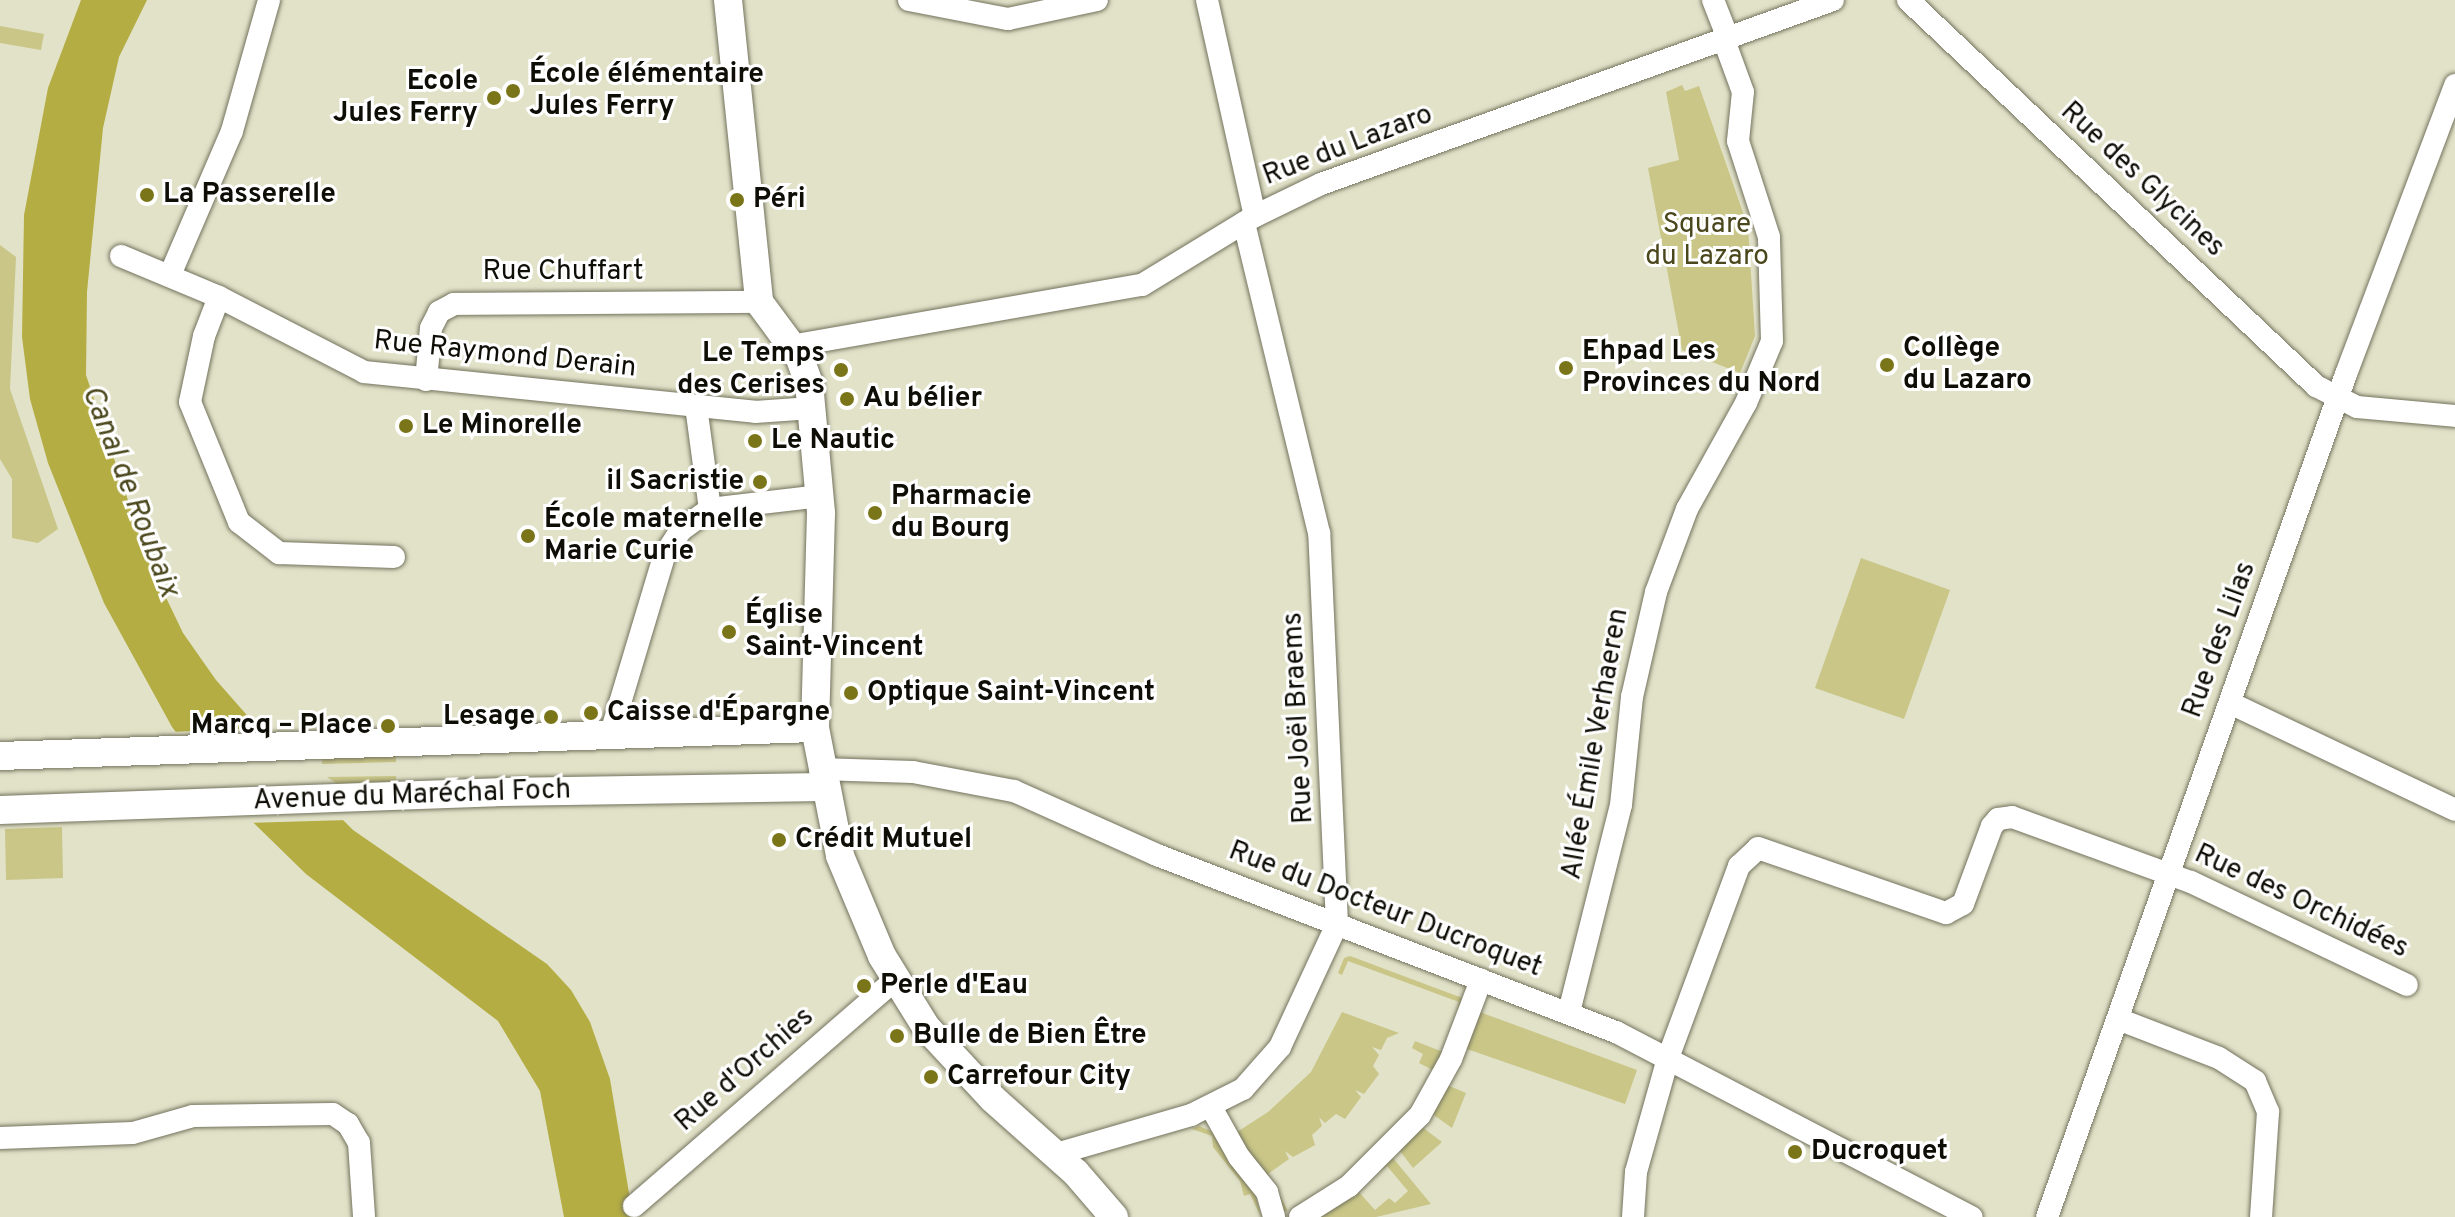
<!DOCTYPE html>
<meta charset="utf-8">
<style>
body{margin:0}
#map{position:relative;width:2455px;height:1217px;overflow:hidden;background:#e2e2c9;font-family:Overpass,sans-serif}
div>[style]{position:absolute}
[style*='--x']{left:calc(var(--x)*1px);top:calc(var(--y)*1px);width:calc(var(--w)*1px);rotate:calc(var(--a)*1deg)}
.green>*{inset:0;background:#c9c687}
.water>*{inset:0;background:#b4ad43}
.pier>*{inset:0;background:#e2e2c9}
.roads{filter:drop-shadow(0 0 2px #74735e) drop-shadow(0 0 2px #74735e)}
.minor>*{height:22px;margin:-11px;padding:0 11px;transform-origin:11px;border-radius:11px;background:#fff}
.major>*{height:28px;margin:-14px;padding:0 14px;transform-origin:14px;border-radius:14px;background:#fff}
.dots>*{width:22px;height:22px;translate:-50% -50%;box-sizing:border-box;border:4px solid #fff;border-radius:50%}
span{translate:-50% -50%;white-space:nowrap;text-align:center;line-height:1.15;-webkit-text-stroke:6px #fff;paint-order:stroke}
.poi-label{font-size:28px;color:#0e0d06;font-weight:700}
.left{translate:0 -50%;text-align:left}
.right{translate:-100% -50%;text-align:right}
.street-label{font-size:28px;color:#0e0d06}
.park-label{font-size:28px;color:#4a471c}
.water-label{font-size:30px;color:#4b481d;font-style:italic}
</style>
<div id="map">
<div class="green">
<div style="clip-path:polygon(0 26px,44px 34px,41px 50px,0 43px)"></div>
<div style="clip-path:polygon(1682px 85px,1685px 91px,1699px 86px,1748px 227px,1755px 336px,1740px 373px,1682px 350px,1648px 168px,1679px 160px,1666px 92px)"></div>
<div style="clip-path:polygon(0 245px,16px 257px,10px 389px,58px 529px,38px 543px,12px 538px,12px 479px,0 459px)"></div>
<div style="clip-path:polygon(1861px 558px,1950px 590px,1904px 719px,1815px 688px)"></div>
<div style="clip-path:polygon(396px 749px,396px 762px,322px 764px,322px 756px)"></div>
<div style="clip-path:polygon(396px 776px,397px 789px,339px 785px,327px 777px)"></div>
<div style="clip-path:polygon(62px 827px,63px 878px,6px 880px,5px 829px)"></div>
<div style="clip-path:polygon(1350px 956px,1465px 999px,1456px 1017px,1459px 1002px,1348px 961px,1342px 975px,1338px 973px,1344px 958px)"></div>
<div style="clip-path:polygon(1477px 1011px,1637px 1070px,1625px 1104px,1464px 1048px)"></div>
<div style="clip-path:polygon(1342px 1012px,1399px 1033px,1387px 1038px,1381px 1050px,1372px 1047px,1379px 1055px,1373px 1066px,1379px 1074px,1364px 1094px,1355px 1090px,1361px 1097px,1345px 1119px,1336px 1114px,1325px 1123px,1319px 1117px,1322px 1126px,1312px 1135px,1315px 1145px,1293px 1157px,1285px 1151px,1289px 1159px,1268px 1174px,1288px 1211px,1283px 1211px,1234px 1134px,1268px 1112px,1311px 1072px)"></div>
<div style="clip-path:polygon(1415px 1041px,1443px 1052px,1435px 1071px,1419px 1063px,1423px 1054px,1412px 1048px)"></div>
<div style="clip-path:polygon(1447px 1085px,1466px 1093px,1452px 1128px,1431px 1113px)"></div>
<div style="clip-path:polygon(1199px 1126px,1213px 1132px,1253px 1184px,1261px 1217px,1250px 1194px,1244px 1196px,1240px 1181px,1213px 1147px,1212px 1136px,1192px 1129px)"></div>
<div style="clip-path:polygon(1422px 1127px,1442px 1142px,1413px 1168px,1400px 1151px)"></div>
<div style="clip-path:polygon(1393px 1158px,1431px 1204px,1376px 1217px,1315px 1217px,1357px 1190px,1375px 1210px,1389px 1198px,1395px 1203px,1408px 1191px,1387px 1166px,1376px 1174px)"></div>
</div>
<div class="water">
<div style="clip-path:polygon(81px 0,147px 0,119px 57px,103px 128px,87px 292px,86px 375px,148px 560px,183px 633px,216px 680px,309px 786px,353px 830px,547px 964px,571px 990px,590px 1022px,610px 1079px,633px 1217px,564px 1217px,540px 1091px,498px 1021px,306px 874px,221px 791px,172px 727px,104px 603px,48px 463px,30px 399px,22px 337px,24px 215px,48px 88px)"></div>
</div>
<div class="pier">
<div style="clip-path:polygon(262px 728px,312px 783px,348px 820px,246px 823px,171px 732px)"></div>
</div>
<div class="roads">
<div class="minor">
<div style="--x:909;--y:0;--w:101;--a:10.9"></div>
<div style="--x:1008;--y:19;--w:91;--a:-12.1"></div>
<div style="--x:1207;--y:0;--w:221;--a:77.5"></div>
<div style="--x:1713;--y:0;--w:41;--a:68.5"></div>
<div style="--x:1908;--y:0;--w:562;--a:43.41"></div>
<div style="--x:2316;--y:386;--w:46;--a:27.1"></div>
<div style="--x:2357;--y:407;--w:98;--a:5.2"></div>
<div style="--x:121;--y:256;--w:106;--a:22.7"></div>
<div style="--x:219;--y:297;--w:163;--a:27.3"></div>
<div style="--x:364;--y:372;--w:393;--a:5.8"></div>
<div style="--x:755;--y:412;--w:57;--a:-4"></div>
<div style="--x:170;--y:275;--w:157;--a:-66.7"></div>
<div style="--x:232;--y:131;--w:136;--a:-74.2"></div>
<div style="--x:219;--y:297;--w:42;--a:111"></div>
<div style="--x:204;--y:336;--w:67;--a:102"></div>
<div style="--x:190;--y:402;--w:130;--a:67.8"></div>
<div style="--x:239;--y:522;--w:51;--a:37.8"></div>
<div style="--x:279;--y:553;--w:115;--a:2"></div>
<div style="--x:791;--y:346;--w:356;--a:-9.9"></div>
<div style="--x:1142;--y:285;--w:132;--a:-31.4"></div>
<div style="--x:1255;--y:216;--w:73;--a:-25.9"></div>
<div style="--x:1321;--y:184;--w:544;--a:-19.77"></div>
<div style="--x:426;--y:380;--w:52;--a:-84.5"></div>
<div style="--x:431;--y:328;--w:18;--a:-63"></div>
<div style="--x:439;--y:312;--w:17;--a:-28"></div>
<div style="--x:454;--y:304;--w:305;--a:-0.4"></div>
<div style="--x:696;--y:406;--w:104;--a:82.3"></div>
<div style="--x:2230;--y:703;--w:249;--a:25.4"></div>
<div style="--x:611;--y:733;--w:185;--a:-73.3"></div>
<div style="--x:664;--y:556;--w:31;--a:-57"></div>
<div style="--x:681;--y:530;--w:36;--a:-36"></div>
<div style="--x:710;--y:509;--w:111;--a:-6.7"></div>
<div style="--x:820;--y:769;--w:93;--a:1.8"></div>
<div style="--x:913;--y:772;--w:103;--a:10.7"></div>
<div style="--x:1014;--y:791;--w:157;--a:24.1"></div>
<div style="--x:1157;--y:855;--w:492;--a:21.1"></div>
<div style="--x:1616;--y:1032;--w:401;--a:27.5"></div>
<div style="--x:1569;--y:1012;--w:213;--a:-75.9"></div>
<div style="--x:1621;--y:805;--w:109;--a:-84.2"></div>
<div style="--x:1632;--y:697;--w:108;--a:-77.1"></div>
<div style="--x:1656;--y:592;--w:89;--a:-69.5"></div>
<div style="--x:1687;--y:509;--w:121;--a:-60.9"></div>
<div style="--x:1746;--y:403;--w:67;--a:-67.2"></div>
<div style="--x:1772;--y:341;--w:104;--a:-91.7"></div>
<div style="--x:1769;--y:237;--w:101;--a:-107.9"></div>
<div style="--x:1738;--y:141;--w:49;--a:-84.2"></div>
<div style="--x:1743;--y:92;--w:55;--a:-110.1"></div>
<div style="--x:2118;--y:1019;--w:108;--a:21.1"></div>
<div style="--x:2219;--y:1058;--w:43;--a:32.6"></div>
<div style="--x:2255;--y:1081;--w:34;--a:67"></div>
<div style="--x:2268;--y:1112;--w:105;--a:93.8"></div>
<div style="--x:1211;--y:1107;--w:57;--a:60.8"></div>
<div style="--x:1239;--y:1157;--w:45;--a:51.3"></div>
<div style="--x:1267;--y:1192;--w:26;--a:74"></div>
<div style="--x:0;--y:1138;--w:133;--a:-2.2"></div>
<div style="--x:133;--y:1133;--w:62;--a:-15.8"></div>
<div style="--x:193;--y:1116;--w:140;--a:-0.8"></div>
<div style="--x:333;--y:1114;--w:18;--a:34"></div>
<div style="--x:348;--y:1124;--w:22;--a:60"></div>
<div style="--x:359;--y:1143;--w:74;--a:86.1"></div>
<div style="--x:1056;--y:1154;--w:141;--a:-16.1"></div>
<div style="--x:1191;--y:1115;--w:58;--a:-26.6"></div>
<div style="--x:1243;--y:1089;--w:56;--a:-48.6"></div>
<div style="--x:1280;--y:1047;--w:136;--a:-65.1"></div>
<div style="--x:1337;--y:924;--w:391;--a:-92.6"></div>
<div style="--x:1319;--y:533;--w:319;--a:-103.6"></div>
<div style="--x:634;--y:1206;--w:345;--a:-40.9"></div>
<div style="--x:1300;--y:1217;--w:58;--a:-32.3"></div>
<div style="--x:1349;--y:1186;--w:100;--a:-45"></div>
<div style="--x:1420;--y:1115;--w:64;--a:-61"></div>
<div style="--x:1451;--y:1059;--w:85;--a:-69.2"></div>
<div style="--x:1633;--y:1217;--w:45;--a:-86.2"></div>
<div style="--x:1636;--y:1172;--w:118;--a:-74.3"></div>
<div style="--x:1668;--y:1058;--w:205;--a:-69.7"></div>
<div style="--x:1739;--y:866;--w:26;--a:-43"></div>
<div style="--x:1758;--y:848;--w:199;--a:19.1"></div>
<div style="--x:1946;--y:913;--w:19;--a:-28"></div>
<div style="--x:1963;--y:904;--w:83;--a:-69.6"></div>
<div style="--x:1992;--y:826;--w:9;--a:-49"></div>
<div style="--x:1998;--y:819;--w:14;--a:-8"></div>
<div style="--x:2012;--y:817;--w:190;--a:20"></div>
<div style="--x:2191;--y:882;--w:239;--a:25.5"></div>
<div style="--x:2047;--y:1217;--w:894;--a:-70.47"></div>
<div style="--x:2346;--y:374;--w:309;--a:-69.3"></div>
</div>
<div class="major">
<div style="--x:728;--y:0;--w:304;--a:84.1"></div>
<div style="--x:759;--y:302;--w:67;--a:53.5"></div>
<div style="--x:799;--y:356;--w:29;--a:70"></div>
<div style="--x:809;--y:383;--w:131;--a:84.7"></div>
<div style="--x:821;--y:513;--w:215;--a:91.6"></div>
<div style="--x:815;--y:728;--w:130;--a:78.9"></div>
<div style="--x:840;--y:856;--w:108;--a:67.2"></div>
<div style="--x:882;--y:956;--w:84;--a:58.2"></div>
<div style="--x:926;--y:1027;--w:98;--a:47.1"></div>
<div style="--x:993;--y:1099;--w:111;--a:41.7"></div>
<div style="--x:1076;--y:1173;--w:58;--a:49.2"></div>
<div style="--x:0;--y:756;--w:815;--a:-1.97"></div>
<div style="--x:0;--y:810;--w:502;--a:-2.05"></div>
<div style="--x:502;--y:792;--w:322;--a:-0.9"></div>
</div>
</div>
<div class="dots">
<div style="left:513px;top:91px;background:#7b7519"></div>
<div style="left:494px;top:98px;background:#7b7519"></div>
<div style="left:147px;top:195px;background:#7b7519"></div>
<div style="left:737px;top:200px;background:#7b7519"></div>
<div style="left:1887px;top:365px;background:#7b7519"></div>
<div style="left:1566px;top:368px;background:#7b7519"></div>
<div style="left:841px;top:370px;background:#7b7519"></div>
<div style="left:847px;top:399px;background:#7b7519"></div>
<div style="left:406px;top:426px;background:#7b7519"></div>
<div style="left:755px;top:441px;background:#7b7519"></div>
<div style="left:760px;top:482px;background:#7b7519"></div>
<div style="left:875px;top:513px;background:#7b7519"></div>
<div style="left:528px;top:536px;background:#7b7519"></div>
<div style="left:729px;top:632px;background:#7b7519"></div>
<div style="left:851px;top:693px;background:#7b7519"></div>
<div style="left:591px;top:713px;background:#7b7519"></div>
<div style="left:551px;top:717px;background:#7b7519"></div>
<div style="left:388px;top:726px;background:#7b7519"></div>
<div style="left:779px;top:840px;background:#7b7519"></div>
<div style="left:864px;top:986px;background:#7b7519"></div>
<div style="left:897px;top:1036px;background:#7b7519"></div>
<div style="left:931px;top:1077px;background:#7b7519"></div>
<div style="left:1795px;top:1152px;background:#7b7519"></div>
</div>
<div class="poi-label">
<span class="left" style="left:529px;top:91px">École élémentaire<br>Jules Ferry</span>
<span class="right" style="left:478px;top:98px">Ecole<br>Jules Ferry</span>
<span class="left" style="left:163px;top:195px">La Passerelle</span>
<span class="left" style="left:753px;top:200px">Péri</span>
<span class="left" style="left:1903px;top:365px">Collège<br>du Lazaro</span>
<span class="left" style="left:1582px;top:368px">Ehpad Les<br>Provinces du Nord</span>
<span class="right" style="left:825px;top:370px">Le Temps<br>des Cerises</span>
<span class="left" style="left:863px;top:399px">Au bélier</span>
<span class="left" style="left:422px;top:426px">Le Minorelle</span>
<span class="left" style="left:771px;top:441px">Le Nautic</span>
<span class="right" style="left:744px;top:482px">il Sacristie</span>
<span class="left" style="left:891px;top:513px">Pharmacie<br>du Bourg</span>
<span class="left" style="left:544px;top:536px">École maternelle<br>Marie Curie</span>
<span class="left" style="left:745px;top:632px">Église<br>Saint-Vincent</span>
<span class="left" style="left:867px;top:693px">Optique Saint-Vincent</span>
<span class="left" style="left:607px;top:713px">Caisse d'Épargne</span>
<span class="right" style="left:535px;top:717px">Lesage</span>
<span class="right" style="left:372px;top:726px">Marcq – Place</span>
<span class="left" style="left:795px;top:840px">Crédit Mutuel</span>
<span class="left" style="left:880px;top:986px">Perle d'Eau</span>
<span class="left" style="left:913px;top:1036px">Bulle de Bien Être</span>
<span class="left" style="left:947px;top:1077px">Carrefour City</span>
<span class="left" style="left:1811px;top:1152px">Ducroquet</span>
</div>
<div class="street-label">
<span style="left:1348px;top:146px;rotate:-21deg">Rue du Lazaro</span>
<span style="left:2142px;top:180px;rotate:43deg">Rue des Glycines</span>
<span style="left:563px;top:272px">Rue Chuffart</span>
<span style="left:505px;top:355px;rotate:6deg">Rue Raymond Derain</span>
<span style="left:2220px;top:640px;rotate:-70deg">Rue des Lilas</span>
<span style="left:1299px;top:718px;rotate:-93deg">Rue Joël Braems</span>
<span style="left:1596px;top:744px;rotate:-80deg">Allée Émile Verhaeren</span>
<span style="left:412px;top:796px;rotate:-2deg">Avenue du Maréchal Foch</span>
<span style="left:2301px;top:902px;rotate:25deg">Rue des Orchidées</span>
<span style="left:1385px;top:910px;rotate:21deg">Rue du Docteur Ducroquet</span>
<span style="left:745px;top:1070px;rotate:-41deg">Rue d'Orchies</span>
</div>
<div class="park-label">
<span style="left:1707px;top:241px">Square<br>du Lazaro</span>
</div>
<div class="water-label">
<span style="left:129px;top:492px;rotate:69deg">Canal de Roubaix</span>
</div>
</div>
